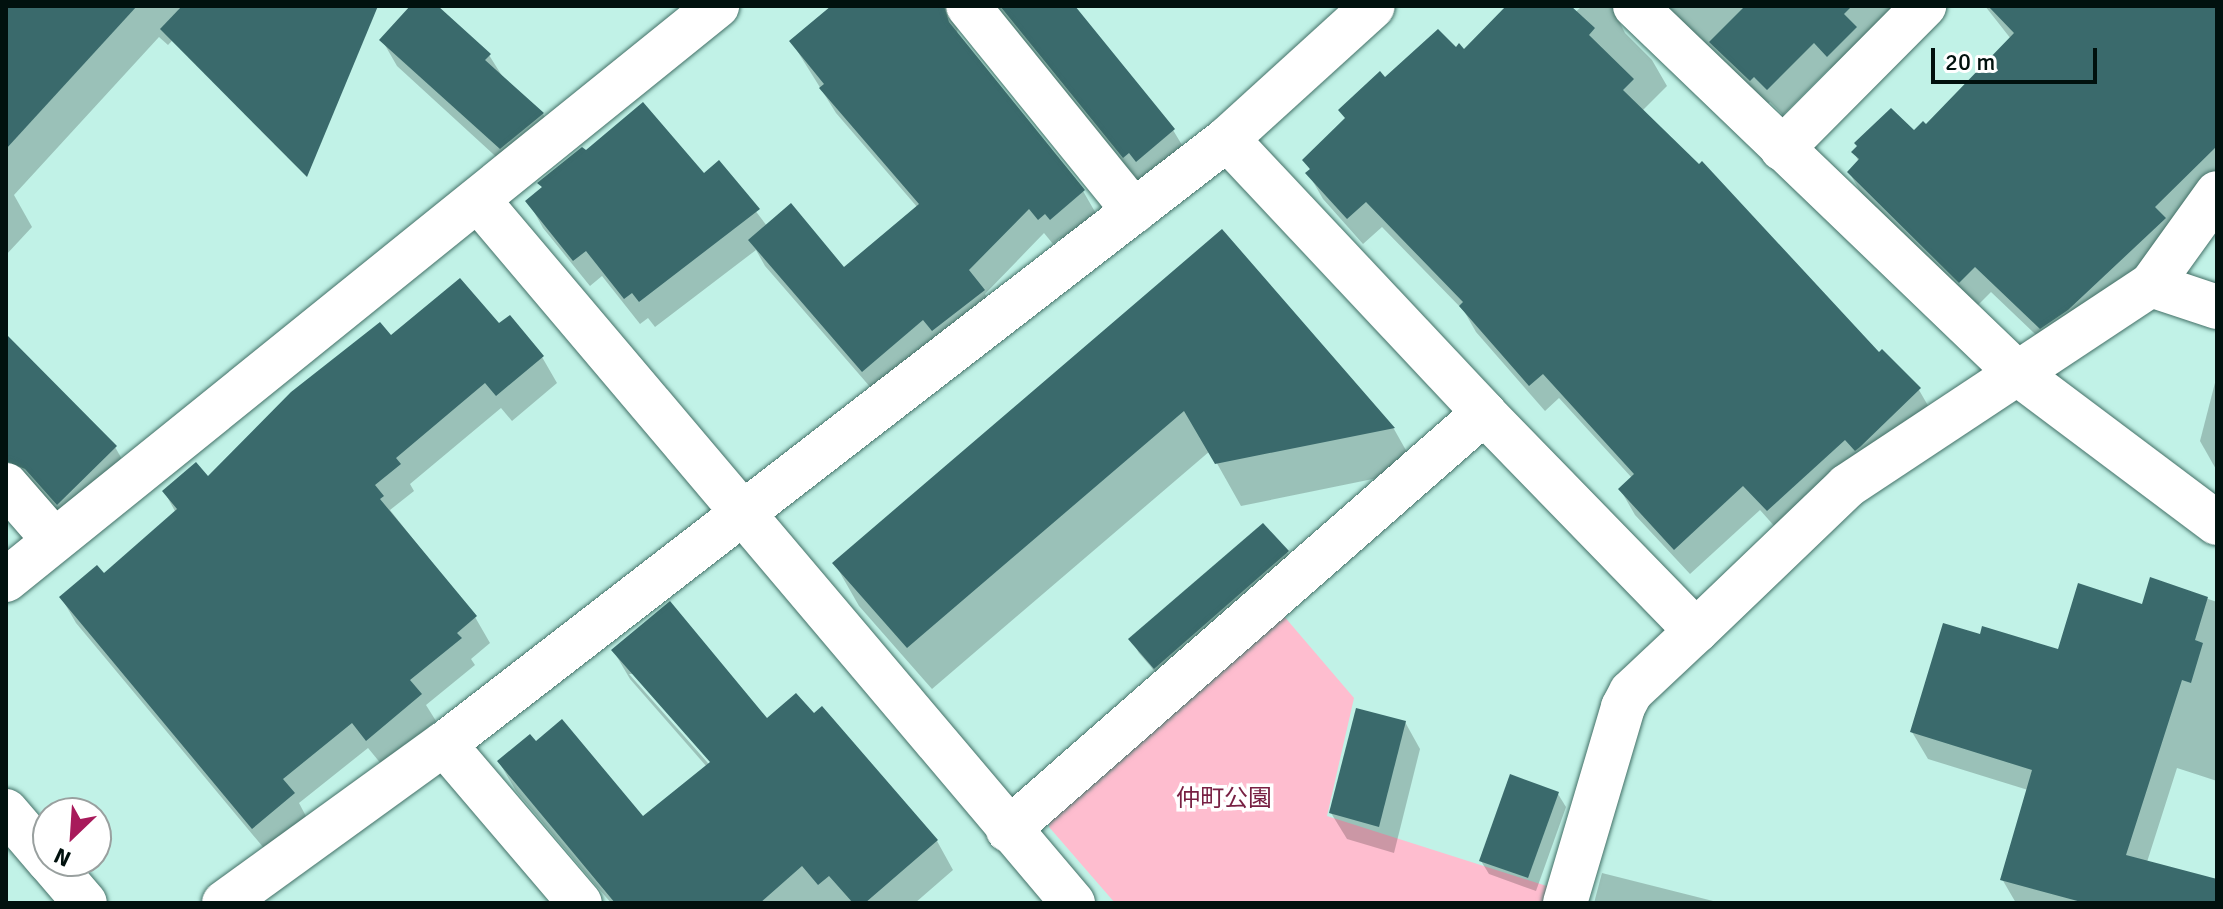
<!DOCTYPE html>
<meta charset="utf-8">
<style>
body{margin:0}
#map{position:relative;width:2223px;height:909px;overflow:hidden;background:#c1f2e7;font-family:Signika,"Noto Sans JP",sans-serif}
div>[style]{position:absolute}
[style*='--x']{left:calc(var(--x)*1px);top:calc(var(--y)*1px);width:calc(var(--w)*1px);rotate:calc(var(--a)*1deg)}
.green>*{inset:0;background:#febdcf}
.shadow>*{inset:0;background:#0003}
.building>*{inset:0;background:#3a6a6c}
.roads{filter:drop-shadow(0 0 2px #437067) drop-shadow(0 0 2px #437067)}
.minor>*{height:44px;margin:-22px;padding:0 22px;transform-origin:22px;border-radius:22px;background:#fff}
span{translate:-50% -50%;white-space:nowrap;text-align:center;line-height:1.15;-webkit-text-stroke:7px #fff;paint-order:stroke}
.park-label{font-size:24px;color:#782043}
.frame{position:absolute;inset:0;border:8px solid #01110e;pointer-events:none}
.north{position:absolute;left:32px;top:797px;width:80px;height:80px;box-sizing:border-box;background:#fff;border:2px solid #99a09f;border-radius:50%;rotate:205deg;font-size:22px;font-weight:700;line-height:32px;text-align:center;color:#01110e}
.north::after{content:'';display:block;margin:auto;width:28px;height:36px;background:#a81a5b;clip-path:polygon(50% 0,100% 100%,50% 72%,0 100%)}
.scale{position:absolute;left:1931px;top:48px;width:166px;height:36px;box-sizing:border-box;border:4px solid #01110e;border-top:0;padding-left:10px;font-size:24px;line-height:28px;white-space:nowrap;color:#01110e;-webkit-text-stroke:6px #fff;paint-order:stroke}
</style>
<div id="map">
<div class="green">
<div style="clip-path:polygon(1283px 615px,1354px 698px,1327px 816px,1556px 889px,1552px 903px,1115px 903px,1049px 827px,1052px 810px)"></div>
</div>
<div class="shadow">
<div style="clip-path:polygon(6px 6px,205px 6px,168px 45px,159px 37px,14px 195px,32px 227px,6px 255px)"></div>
<div style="clip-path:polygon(413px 6px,435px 6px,489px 55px,504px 79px,543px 114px,558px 141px,516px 175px,397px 66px,382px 40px)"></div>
<div style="clip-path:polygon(834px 6px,980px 6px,958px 24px,957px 35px,1083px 191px,1098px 217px,1065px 244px,1060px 238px,1053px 244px,1044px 233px,985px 294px,998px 316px,878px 396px,765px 266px,756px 250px,655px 327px,648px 318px,640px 324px,602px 276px,590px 286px,543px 228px,528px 201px,543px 189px,540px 184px,704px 176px,719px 163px,767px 226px,844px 270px,918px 208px,836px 113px,791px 41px)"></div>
<div style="clip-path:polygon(980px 6px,1074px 6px,1173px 130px,1188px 155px,1139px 182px,1004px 16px,992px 7px)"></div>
<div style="clip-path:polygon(1509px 6px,1550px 6px,1566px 21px,1582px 6px,1917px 6px,1844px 82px,1830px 68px,1783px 115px,1770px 102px,1765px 106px,1614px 11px,1625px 33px,1652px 60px,1667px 86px,1642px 111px,1879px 355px,1919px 390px,1934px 416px,1783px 536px,1760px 510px,1690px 574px,1635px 515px,1620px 489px,1632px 478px,1559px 398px,1545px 411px,1476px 332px,1464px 311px,1382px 227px,1363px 244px,1323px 199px,1308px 173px,1311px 171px,1304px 160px,1385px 80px,1456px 50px,1464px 52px)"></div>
<div style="clip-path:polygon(1985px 6px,2217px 6px,2217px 187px,2056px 354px,1991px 292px,1975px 308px,1864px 198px,1849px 172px,1859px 162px,1854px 152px,1926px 127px,2011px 39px)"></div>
<div style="clip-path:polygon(1221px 231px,1394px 429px,1417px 470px,1241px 506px,1210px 451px,932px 689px,859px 606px,835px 564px)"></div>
<div style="clip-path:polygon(499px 326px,542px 357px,557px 383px,512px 421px,501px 408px,410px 484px,414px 491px,390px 510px,475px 617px,490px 643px,471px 659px,475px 665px,426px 705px,436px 721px,382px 765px,368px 748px,299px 803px,308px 820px,268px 853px,76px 623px,61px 597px,104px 576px,176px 513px,164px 491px,208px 479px,391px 338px)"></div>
<div style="clip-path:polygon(6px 336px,115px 447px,130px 473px,73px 530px,6px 460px)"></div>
<div style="clip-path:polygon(2217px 375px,2217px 471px,2200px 441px)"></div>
<div style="clip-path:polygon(1287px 552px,1295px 565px,1163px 681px,1139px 653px,1131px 640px)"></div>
<div style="clip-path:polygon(2152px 580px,2217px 602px,2217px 781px,2177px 768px,2147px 862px,2217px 881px,2217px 903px,2016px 903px,2002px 879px,2028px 790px,1928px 759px,1912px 732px,1981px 636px,2059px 652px,2143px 607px)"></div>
<div style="clip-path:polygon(evenodd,613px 650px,767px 721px,937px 841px,953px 870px,915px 903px,611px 903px,516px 791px,499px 762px,643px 819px,707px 767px,630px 679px,613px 650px,629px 674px,634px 674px,718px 768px,715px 771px,629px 674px)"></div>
<div style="clip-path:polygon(1405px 722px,1420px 749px,1394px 853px,1347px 839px,1331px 813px)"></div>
<div style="clip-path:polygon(1558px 794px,1566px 807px,1536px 891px,1489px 874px,1481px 861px)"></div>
<div style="clip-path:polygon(1602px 873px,1721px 903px,1594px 903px)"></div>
</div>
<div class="building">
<div style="clip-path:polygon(6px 6px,137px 6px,6px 149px)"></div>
<div style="clip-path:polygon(182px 6px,378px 6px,307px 177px,160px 29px)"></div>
<div style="clip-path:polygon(410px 6px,438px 6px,491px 54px,485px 60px,544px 113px,500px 149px,379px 40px)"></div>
<div style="clip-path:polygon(831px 6px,944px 6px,949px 22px,1085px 190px,1050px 220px,1045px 214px,1038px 220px,1029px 209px,969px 270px,985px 290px,932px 331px,923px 320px,862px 372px,748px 240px,791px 203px,844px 267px,919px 204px,819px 88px,824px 84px,789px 41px)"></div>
<div style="clip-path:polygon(1000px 6px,1075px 6px,1175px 129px,1136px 162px,1129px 153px,1123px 158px)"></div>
<div style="clip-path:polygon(1506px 6px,1571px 6px,1595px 28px,1589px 35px,1634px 79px,1623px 90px,1699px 164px,1702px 161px,1879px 352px,1882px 349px,1921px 388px,1860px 447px,1855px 451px,1845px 440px,1767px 511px,1743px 486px,1674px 550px,1618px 489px,1634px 474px,1543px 374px,1529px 386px,1459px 306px,1463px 302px,1366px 202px,1347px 219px,1305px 173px,1310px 169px,1302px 160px,1345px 118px,1338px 110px,1380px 71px,1385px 77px,1438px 29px,1456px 47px,1459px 43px,1464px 49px)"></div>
<div style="clip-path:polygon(1745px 6px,1852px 6px,1844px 14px,1857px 27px,1827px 57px,1814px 43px,1767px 90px,1754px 77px,1750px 81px,1709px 42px)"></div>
<div style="clip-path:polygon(1988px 6px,2217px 6px,2217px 146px,2155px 207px,2166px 218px,2068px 310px,2040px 329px,1975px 267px,1959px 283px,1847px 172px,1859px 159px,1851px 152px,1857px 146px,1854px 143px,1891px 108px,1914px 130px,1923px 121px,1926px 124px,2014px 33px)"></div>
<div style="clip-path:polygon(643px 102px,704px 173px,719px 160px,760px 209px,639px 302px,632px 293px,624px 299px,586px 251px,573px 261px,525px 201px,542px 187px,537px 183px,582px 147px,586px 150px)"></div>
<div style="clip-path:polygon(1222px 229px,1395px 428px,1215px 464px,1184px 411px,907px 648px,832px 563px)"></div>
<div style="clip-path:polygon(460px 278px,499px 323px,510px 315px,544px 356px,496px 396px,485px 383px,396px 458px,401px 464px,375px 485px,384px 496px,380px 499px,477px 616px,457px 633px,462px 638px,410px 680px,422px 694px,366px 741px,352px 723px,283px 779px,295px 793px,252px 829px,59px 597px,97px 565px,104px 573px,177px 509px,162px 491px,196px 462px,208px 476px,291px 392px,380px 322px,391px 335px)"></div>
<div style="clip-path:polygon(6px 334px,117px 446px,57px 505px,25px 469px,6px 461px)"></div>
<div style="clip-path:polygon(1263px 523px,1289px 551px,1154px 669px,1128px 639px)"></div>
<div style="clip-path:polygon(2150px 577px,2208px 597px,2195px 640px,2203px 643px,2191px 683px,2182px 680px,2126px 855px,2217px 879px,2217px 903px,2085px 903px,2000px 880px,2032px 770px,1910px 732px,1943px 623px,1980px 634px,1982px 626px,2058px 649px,2078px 583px,2142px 604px)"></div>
<div style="clip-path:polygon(670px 601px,767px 718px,796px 693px,814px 713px,822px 706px,938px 840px,865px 903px,853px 903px,829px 876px,818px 885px,802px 866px,760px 903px,615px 903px,497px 761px,530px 734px,536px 741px,562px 719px,643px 816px,710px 762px,611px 650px)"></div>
<div style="clip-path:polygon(1356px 708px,1406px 721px,1379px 827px,1329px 813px)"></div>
<div style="clip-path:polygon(1510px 774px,1559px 792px,1528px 878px,1479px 861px)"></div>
</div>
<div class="roads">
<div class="minor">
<div style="--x:968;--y:6;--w:264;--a:51"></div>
<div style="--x:1635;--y:6;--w:530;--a:43.85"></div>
<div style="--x:2017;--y:373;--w:250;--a:36.9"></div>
<div style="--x:1227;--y:139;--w:376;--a:46.8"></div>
<div style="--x:1484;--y:413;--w:304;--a:45.8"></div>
<div style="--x:1696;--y:631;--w:209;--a:-43.8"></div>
<div style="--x:1847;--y:486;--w:364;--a:-33.5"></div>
<div style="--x:2151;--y:285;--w:113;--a:-54.3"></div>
<div style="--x:1782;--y:149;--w:202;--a:-45.2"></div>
<div style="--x:478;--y:200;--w:921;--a:49.76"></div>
<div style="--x:2151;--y:285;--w:70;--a:18.4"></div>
<div style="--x:6;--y:485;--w:73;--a:48.9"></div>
<div style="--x:6;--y:580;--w:914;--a:-38.91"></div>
<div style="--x:444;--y:744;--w:209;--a:49.5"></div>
<div style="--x:6;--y:811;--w:65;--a:49.4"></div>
<div style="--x:1008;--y:830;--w:633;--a:-41.22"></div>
<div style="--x:49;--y:861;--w:55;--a:49.4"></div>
<div style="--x:224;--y:903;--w:271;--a:-35.9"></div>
<div style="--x:444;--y:744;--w:990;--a:-37.69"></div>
<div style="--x:1227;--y:139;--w:197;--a:-42.3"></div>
<div style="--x:1565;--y:903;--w:204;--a:-73.5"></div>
<div style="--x:1623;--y:707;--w:17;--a:-62"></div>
<div style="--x:1631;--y:692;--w:89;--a:-43.2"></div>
</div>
</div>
<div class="park-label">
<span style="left:1224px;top:799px">仲町公園</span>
</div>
<div class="frame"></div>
<div class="north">N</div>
<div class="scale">20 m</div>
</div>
